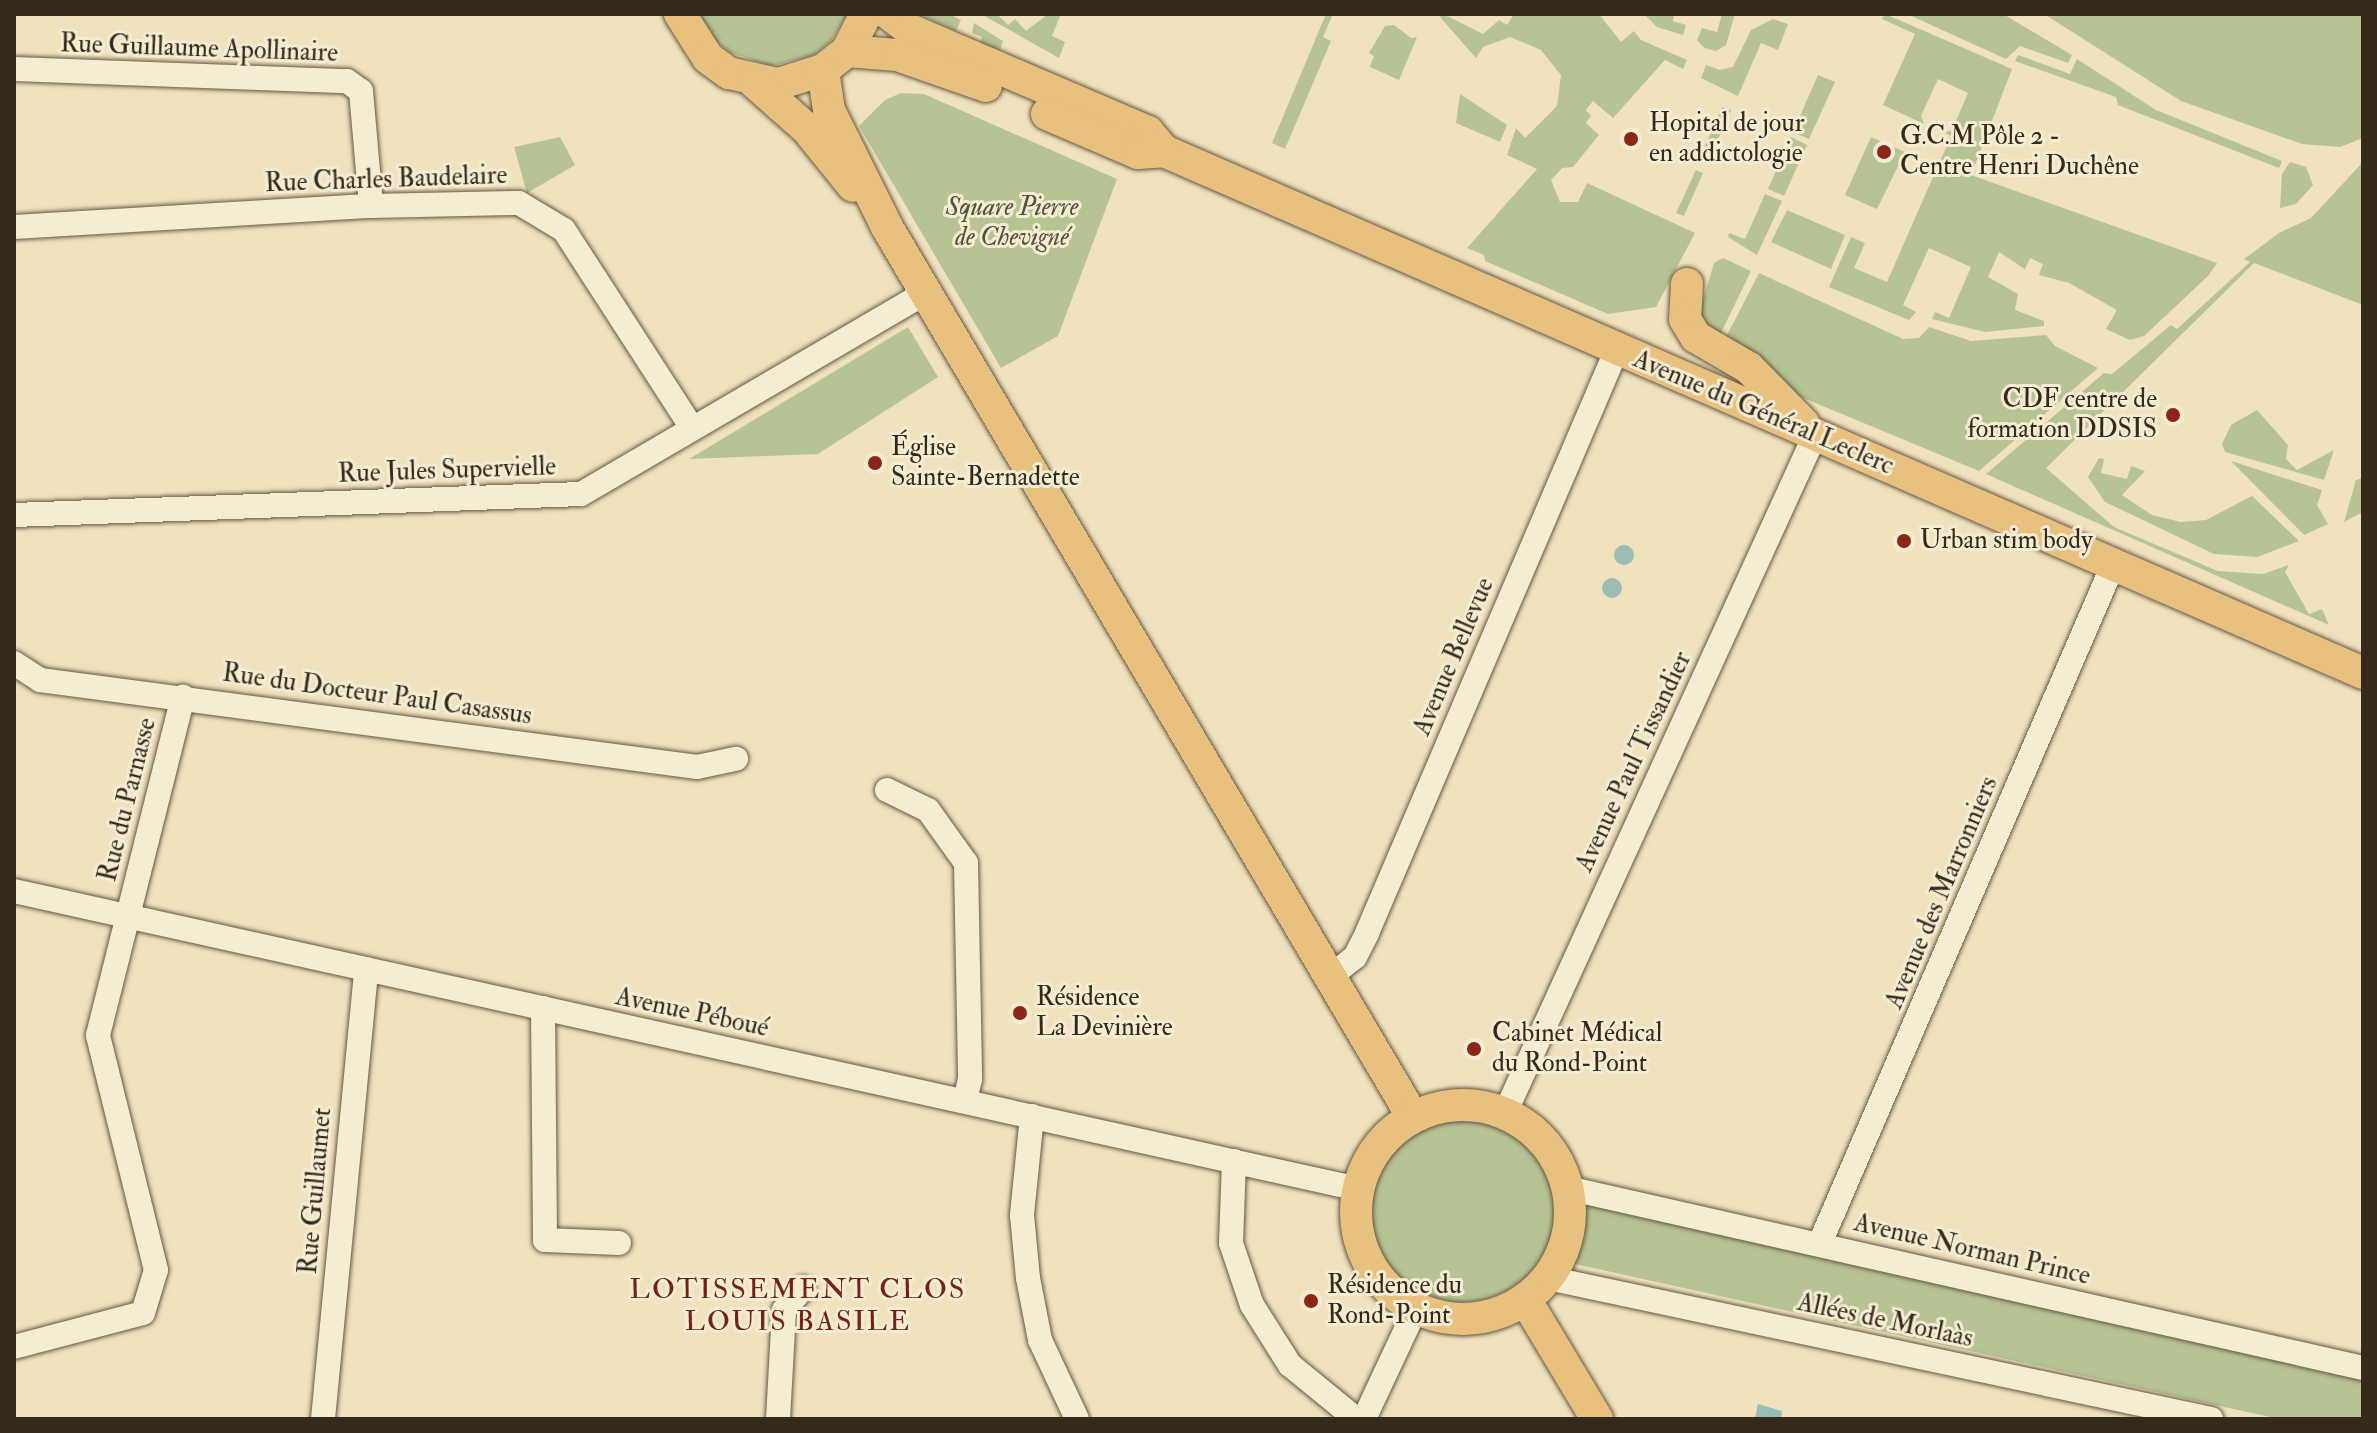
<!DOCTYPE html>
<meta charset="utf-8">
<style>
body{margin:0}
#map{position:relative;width:2377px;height:1433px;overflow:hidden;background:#f0e2bd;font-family:"IM FELL Double Pica",serif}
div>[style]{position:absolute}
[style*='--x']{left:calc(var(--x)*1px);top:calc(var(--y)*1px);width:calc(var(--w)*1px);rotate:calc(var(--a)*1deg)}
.green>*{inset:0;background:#b6c494}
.round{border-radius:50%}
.water>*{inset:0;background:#9abdb5}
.roads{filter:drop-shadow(0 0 2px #645744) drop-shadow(0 0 2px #645744)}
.minor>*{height:24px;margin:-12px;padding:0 12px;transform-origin:12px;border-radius:12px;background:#f5ecd4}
.major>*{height:32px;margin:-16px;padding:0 16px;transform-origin:16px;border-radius:16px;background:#e8c17e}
.major>.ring{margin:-16px;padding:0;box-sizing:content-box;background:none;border:32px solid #e8c17e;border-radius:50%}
.dots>*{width:22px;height:22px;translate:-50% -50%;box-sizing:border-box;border:4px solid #f5ecd4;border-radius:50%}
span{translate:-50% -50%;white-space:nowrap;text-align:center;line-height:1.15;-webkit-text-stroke:6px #f5ecd4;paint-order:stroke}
.street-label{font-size:26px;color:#35291c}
.poi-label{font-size:26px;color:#35291c}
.left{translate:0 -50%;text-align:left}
.right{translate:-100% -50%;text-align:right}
.park-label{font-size:26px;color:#55503a;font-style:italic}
.neighbourhood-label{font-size:28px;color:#7a1f14;letter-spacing:2px}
.frame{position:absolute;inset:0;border:16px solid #35291c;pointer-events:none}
</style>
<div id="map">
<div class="green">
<div style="clip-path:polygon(700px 14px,847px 14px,831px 41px,814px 55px,771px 66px,729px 52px,712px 37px)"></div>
<div style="clip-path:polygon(919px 14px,949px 14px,961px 20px,956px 31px)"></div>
<div style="clip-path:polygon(981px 14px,997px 14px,1008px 25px,1015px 19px,1026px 31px,1048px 14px,1061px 14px,1052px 36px,1065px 42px,1059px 58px)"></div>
<div style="clip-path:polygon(1326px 14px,1333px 14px,1323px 37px,1331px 41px,1285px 149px,1272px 143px)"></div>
<div style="clip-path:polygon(1443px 14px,1483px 34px,1499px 20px,1507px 25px,1514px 14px,1599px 14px,1621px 42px,1634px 31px,1641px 40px,1687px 60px,1683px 69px,1665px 60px,1613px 118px,1593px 101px,1586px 110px,1591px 116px,1586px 123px,1599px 135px,1573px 167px,1562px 168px,1551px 180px,1560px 202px,1578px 202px,1587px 183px,1695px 233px,1656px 307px,1608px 314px,1485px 261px,1484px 255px,1467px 248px,1537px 169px,1507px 155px,1516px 128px,1525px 138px,1557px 106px,1561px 75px,1541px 50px,1510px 37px,1483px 47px,1476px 58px,1440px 17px)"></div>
<div style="clip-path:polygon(1644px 14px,1674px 14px,1673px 21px,1686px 25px,1683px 35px,1657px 27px)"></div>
<div style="clip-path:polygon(1722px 14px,1735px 14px,1726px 45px,1716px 51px,1704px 48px,1697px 40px,1702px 28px,1717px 32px)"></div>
<div style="clip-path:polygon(1885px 14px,2012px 69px,1971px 175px,2217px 263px,2208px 276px,2144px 336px,2130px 340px,2106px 329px,2117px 310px,2069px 283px,2039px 275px,2043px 264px,2030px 258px,2025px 269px,1999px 252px,1988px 277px,2018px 294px,2015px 310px,2044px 321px,2044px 326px,1985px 332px,1932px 319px,1935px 312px,1949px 318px,1971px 267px,1929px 248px,1903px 305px,1916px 312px,1909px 320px,1829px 287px,1851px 237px,1865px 243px,1854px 268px,1887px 282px,1951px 136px,1945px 133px,1952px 130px,1968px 93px,1938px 79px,1921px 116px,1924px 124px,1883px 105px,1915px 34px,1882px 19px)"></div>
<div style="clip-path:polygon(1907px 14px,2003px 14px,2072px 55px,2068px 63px,2020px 46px,2006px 59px)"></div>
<div style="clip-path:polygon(2044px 14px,2363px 14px,2363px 138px,2340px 147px,2302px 144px,2181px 101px)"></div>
<div style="clip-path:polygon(1773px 19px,1788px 24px,1778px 50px,1761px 43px,1738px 96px,1701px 78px,1706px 65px,1720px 70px,1733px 67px,1751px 30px)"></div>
<div style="clip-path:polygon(974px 23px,1003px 41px,1000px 50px,980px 43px,982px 37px,972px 33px)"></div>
<div style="clip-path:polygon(1394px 25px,1411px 38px,1417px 37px,1399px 80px,1370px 67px,1374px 56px,1369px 53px,1385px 26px)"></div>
<div style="clip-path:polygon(2018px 55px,2070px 74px,2077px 59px,2156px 110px,2282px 161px,2279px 168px,2118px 105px,2116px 97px,2015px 61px)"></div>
<div style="clip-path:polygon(1818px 75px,1835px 82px,1809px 139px,1793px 132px)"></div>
<div style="clip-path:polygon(901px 93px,924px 94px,1117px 179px,1058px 336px,1001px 368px,859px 126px,885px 100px)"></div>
<div style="clip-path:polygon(1460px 94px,1507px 125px,1500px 142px,1456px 123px)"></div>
<div style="clip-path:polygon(1722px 107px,1731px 110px,1709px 160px,1700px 157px)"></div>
<div style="clip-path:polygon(560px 137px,575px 165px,527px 193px,514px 147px)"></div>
<div style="clip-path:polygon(1791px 137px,1807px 145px,1784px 196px,1768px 189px)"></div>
<div style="clip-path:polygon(1871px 137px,1905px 152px,1877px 209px,1845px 195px)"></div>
<div style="clip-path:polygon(2290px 162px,2306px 167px,2313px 185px,2296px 204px,2280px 208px,2282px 174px)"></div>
<div style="clip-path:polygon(2363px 162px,2363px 305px,2254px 263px,2046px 468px,2114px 527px,2218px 571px,2263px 574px,2289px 565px,2285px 572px,2309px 614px,2322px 609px,2329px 625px,1986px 474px,2104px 373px,2112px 374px,2171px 325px,2177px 329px,2250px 262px,2244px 259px,2279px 233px,2311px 218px)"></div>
<div style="clip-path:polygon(1696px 170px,1703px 173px,1684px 216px,1676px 213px)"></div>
<div style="clip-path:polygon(1765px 194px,1782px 201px,1757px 255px,1728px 237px,1729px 233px,1745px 239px)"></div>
<div style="clip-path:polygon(1787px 210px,1845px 235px,1831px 269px,1771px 242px)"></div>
<div style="clip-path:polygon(1723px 258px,1751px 271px,1717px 341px,1699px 313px,1714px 263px)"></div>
<div style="clip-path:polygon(1759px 273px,1903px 339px,1919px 338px,1929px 327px,1971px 341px,2046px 335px,2055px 346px,2098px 368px,1979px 471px,1801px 397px,1723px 343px)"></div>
<div style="clip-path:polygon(908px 327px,938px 377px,818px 454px,689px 459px)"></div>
<div style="clip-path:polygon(2257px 410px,2288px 445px,2286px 459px,2297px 470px,2334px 450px,2324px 480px,2225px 452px,2222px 444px,2231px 425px)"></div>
<div style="clip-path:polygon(2099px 458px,2104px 459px,2101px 473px,2127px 479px,2131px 466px,2145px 471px,2122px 495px,2152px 515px,2181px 522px,2206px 520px,2252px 496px,2299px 541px,2257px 557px,2214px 554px,2105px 502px,2088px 477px)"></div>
<div style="clip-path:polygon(2231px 461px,2322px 490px,2317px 505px,2328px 524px,2304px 535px)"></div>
<div style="clip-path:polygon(2363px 478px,2363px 512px,2344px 522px,2356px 480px)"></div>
<div class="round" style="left:1368px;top:1114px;width:188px;height:188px"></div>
<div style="clip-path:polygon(1586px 1203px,2363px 1376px,2363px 1419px,2279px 1419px,1575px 1264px)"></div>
</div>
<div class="water">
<div class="round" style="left:1614px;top:545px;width:20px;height:20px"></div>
<div class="round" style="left:1602px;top:578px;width:20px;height:20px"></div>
<div style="clip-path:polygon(1758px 1404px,1782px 1411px,1781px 1419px,1755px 1418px)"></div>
</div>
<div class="roads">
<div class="minor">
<div style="--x:14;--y:69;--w:333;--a:2.1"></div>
<div style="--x:347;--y:81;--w:17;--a:36"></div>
<div style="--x:361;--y:91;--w:115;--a:85"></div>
<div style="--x:14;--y:227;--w:358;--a:-3.4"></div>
<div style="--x:371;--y:206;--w:148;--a:-1.2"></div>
<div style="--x:519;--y:203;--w:52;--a:31"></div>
<div style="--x:564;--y:230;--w:236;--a:57.1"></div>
<div style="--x:14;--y:515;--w:567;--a:-2.12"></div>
<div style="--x:581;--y:494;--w:398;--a:-30.3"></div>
<div style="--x:14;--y:663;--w:31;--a:33"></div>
<div style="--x:40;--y:680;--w:663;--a:7.54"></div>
<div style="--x:697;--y:767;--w:40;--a:-12"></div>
<div style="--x:887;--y:790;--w:46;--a:26"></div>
<div style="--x:928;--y:810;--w:65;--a:54.4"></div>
<div style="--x:966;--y:863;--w:216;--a:88.9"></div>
<div style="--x:970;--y:1079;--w:23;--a:103"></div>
<div style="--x:14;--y:891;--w:1377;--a:12.5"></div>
<div style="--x:1330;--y:977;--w:32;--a:-39"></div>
<div style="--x:1355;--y:957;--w:27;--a:-63"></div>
<div style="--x:1367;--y:933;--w:635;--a:-66.83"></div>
<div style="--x:543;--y:1008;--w:232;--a:89.5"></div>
<div style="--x:545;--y:1240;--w:74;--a:2.3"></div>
<div style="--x:1505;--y:1113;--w:746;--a:-65.43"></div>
<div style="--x:1032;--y:1116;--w:100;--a:95.8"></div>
<div style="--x:1022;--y:1215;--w:63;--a:84.6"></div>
<div style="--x:1028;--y:1278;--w:63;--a:79"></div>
<div style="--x:1040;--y:1340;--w:87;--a:64.9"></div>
<div style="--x:1234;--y:1161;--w:82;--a:92.1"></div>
<div style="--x:1231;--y:1243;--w:65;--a:71.3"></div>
<div style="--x:1252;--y:1305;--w:71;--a:57.7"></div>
<div style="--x:1290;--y:1365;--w:85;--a:39.3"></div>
<div style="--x:1567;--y:1188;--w:816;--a:12.74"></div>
<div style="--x:1820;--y:1243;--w:739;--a:-66.63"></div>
<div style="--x:1548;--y:1278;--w:678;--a:12.01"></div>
<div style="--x:14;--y:1347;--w:133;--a:-14.8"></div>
<div style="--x:143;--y:1313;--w:45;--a:-73.2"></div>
<div style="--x:156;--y:1270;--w:242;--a:-103.9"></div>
<div style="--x:98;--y:1035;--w:349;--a:-75.9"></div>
<div style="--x:323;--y:1419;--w:452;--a:-84.5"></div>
<div style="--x:778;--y:1419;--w:109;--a:-86.8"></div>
<div style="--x:784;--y:1310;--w:29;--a:-49"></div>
<div style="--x:1364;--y:1419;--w:123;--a:-64.9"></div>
</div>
<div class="major">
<div style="--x:680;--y:14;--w:52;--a:57.5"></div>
<div style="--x:708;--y:58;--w:26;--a:36"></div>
<div style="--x:729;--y:73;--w:50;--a:12.7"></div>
<div style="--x:778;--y:84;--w:47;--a:-17.3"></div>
<div style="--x:823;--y:70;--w:31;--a:-38"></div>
<div style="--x:847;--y:51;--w:42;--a:-62.8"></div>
<div style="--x:889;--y:14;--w:26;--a:37"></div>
<div style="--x:910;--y:30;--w:259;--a:23.2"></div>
<div style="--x:1148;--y:132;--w:25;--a:50"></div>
<div style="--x:1164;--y:151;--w:1308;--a:23.53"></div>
<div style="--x:847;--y:51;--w:50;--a:4.6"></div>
<div style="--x:897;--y:55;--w:94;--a:19.2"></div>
<div style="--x:823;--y:70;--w:40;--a:81.5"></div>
<div style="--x:829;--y:110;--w:131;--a:63.6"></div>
<div style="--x:887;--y:227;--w:1034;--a:59.42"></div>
<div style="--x:754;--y:82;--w:71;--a:41.6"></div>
<div style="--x:807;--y:129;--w:73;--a:51.1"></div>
<div style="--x:1047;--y:114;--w:99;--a:23.2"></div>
<div style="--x:1138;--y:153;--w:26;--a:-4"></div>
<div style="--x:1687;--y:284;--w:35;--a:93"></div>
<div style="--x:1685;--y:319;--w:21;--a:59"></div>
<div style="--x:1696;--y:337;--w:61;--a:30.3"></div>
<div style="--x:1749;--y:368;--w:78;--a:45.5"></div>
<div class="ring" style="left:1356px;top:1105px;width:182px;height:182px"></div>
<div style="--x:1525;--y:1299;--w:140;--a:59"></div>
</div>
</div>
<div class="dots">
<div style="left:1631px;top:139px;background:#8f2418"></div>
<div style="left:1884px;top:152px;background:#8f2418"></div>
<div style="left:2173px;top:415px;background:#8f2418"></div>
<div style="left:875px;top:463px;background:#8f2418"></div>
<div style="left:1904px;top:541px;background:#8f2418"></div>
<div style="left:1020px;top:1013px;background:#8f2418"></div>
<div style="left:1474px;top:1049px;background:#8f2418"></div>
<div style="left:1311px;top:1301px;background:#8f2418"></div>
</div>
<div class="street-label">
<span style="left:199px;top:49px;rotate:2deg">Rue Guillaume Apollinaire</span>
<span style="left:386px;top:180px;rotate:-2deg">Rue Charles Baudelaire</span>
<span style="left:1763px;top:413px;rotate:23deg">Avenue du Général Leclerc</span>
<span style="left:447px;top:471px;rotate:-2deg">Rue Jules Supervielle</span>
<span style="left:1454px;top:657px;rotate:-67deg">Avenue Bellevue</span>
<span style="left:377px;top:695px;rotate:8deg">Rue du Docteur Paul Casassus</span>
<span style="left:1634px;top:762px;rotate:-65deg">Avenue Paul Tissandier</span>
<span style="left:128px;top:800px;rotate:-76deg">Rue du Parnasse</span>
<span style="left:1942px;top:893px;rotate:-67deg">Avenue des Marronniers</span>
<span style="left:692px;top:1013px;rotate:12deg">Avenue Péboué</span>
<span style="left:316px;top:1191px;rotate:-85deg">Rue Guillaumet</span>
<span style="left:1972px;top:1250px;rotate:13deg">Avenue Norman Prince</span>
<span style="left:1885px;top:1321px;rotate:12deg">Allées de Morlaàs</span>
</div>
<div class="poi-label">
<span class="left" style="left:1649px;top:139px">Hopital de jour<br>en addictologie</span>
<span class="left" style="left:1900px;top:152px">G.C.M Pôle 2 -<br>Centre Henri Duchêne</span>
<span class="right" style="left:2157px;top:415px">CDF centre de<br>formation DDSIS</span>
<span class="left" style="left:891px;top:463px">Église<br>Sainte-Bernadette</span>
<span class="left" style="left:1920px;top:541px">Urban stim body</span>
<span class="left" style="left:1036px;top:1013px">Résidence<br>La Devinière</span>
<span class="left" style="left:1492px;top:1049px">Cabinet Médical<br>du Rond-Point</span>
<span class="left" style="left:1327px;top:1301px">Résidence du<br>Rond-Point</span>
</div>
<div class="park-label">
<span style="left:1012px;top:223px">Square Pierre<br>de Chevigné</span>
</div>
<div class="neighbourhood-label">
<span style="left:798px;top:1306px">LOTISSEMENT CLOS<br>LOUIS BASILE</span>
</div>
<div class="frame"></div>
</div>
